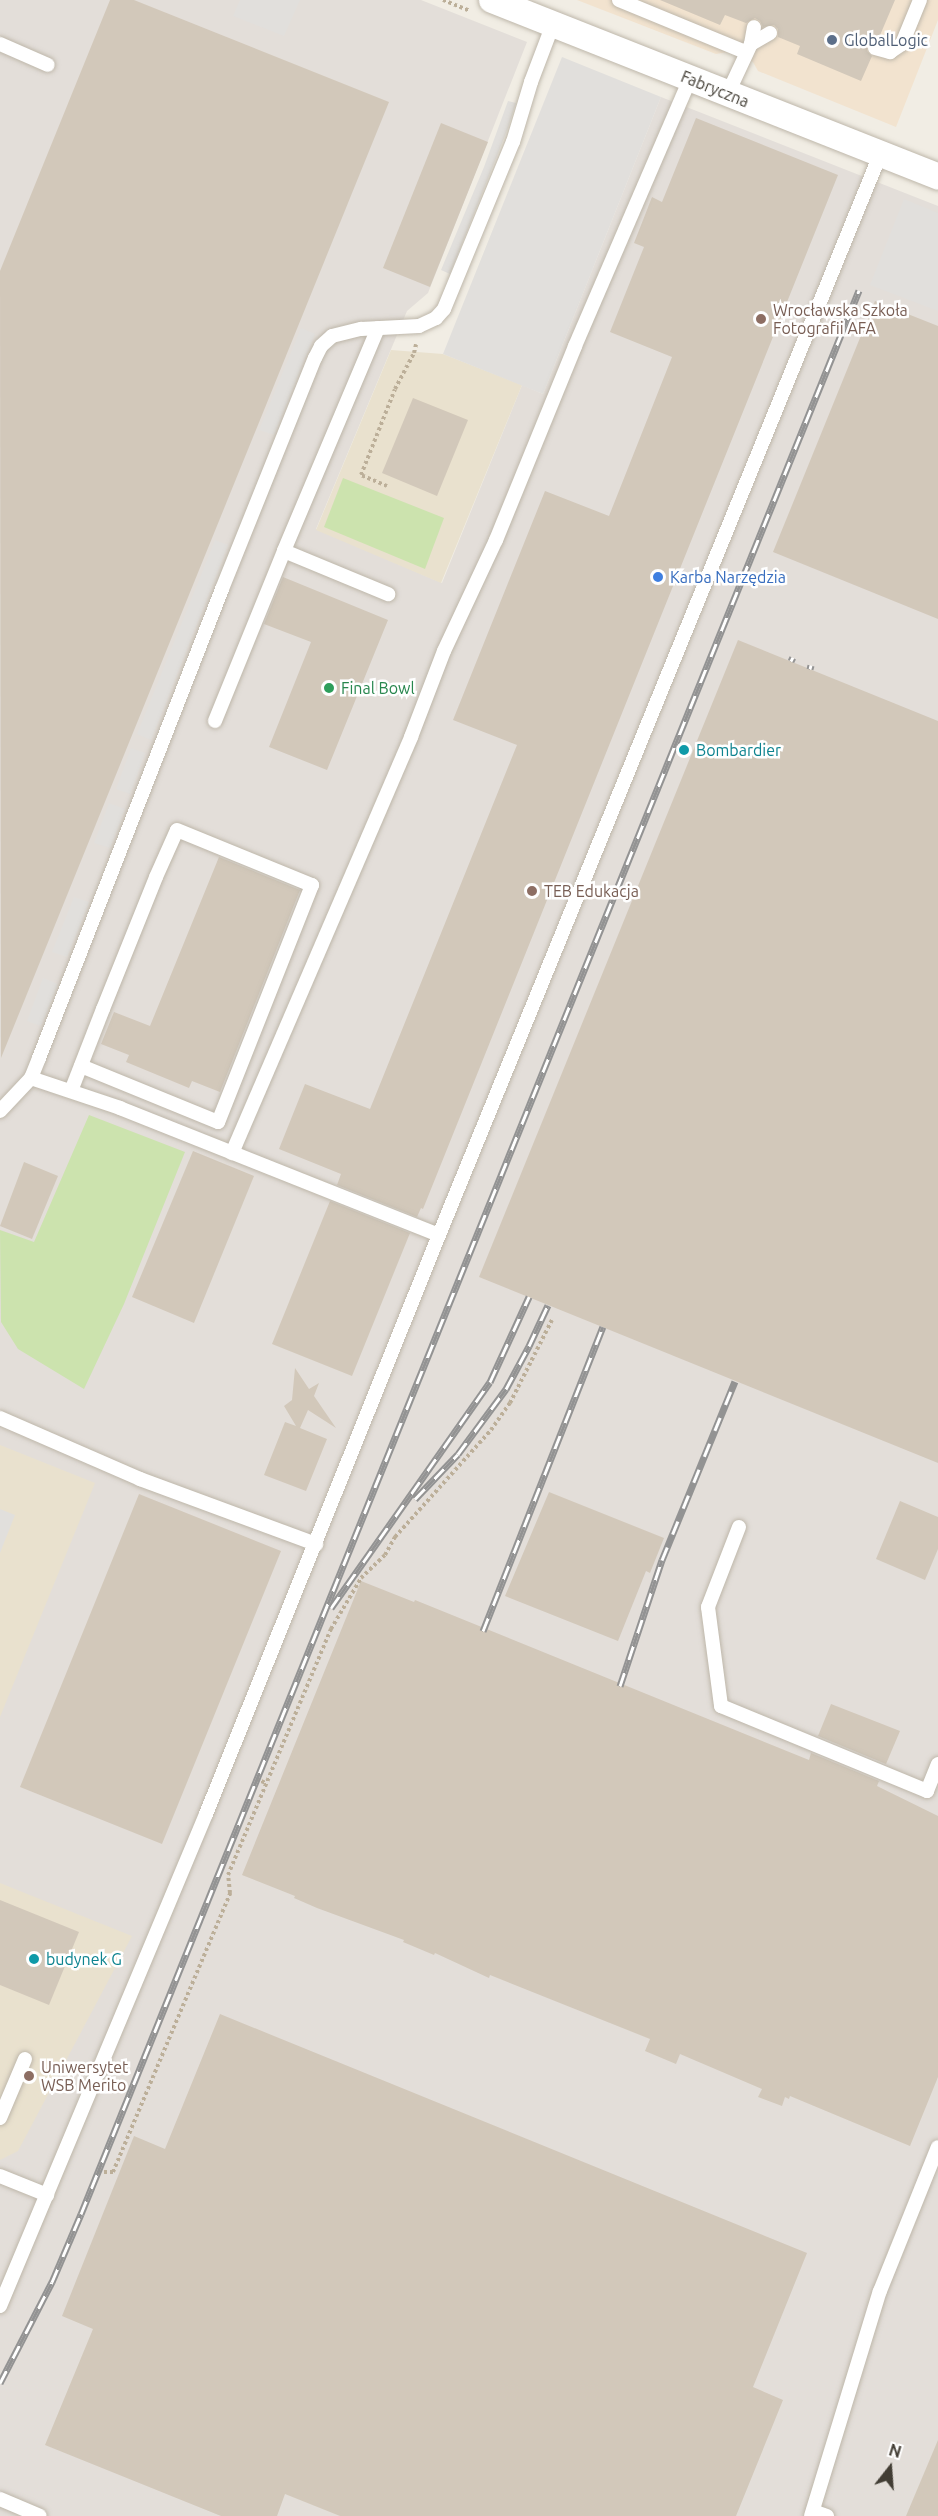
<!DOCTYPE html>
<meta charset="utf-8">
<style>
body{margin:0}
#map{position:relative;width:938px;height:2516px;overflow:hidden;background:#f1ede4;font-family:Ubuntu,sans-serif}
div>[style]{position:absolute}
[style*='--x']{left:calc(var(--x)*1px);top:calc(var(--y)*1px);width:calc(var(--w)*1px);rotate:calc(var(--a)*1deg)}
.commercial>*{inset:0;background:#f2e3cf}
.industrial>*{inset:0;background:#e3ded9}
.education>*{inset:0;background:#e9e1ce}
.green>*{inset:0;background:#cce3ae}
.parking>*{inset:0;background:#e1dfdc}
.building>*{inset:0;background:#d2c8ba}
.path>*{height:4px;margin-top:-2px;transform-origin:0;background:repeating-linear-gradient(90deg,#bcaf99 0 3px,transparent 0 6px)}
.roads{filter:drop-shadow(0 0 2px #beb7aa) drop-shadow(0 0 2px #beb7aa)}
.lane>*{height:14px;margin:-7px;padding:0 7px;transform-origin:7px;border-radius:7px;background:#fff}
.street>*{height:26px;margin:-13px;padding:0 13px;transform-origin:13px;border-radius:13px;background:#fff}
.rail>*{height:7px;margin-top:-3.5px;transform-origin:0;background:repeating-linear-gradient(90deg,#fff 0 14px,#939393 0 28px);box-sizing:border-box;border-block:2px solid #939393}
.dots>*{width:16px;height:16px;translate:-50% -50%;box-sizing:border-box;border:3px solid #fff;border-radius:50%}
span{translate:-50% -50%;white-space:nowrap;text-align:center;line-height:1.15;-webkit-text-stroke:5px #fff;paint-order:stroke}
.service-label{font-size:16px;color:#4e5e75}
.left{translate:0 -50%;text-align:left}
.street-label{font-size:16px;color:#423d34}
.education-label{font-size:16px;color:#785e54}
.shop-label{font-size:16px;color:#366cbe}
.leisure-label{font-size:16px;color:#27864d}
.culture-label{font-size:16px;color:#0d838f}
.north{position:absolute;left:860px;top:2438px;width:60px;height:60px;-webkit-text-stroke:4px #fff;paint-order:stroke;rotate:17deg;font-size:16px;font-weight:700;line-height:24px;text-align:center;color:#423d34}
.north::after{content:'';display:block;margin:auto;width:21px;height:27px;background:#423d34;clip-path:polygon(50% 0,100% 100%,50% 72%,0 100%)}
</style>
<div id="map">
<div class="commercial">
<div style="clip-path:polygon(577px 0,938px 0,938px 20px,896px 127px,758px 71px,753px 62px,728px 52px,716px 54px)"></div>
</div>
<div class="industrial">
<div style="clip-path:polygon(0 0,421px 0,527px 42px,428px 293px,407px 311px,316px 529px,442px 583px,522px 385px,543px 394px,661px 97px,938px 206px,938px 2516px,0 2516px)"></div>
</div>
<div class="education">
<div style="clip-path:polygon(391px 350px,443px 354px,522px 385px,441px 583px,316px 530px)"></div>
<div style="clip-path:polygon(0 1445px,95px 1483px,0 1717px)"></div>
<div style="clip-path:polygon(0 1883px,132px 1936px,18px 2151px,0 2160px)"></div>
</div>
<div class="green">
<div style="clip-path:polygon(343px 478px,444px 518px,425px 569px,324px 527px)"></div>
<div style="clip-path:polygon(89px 1115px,185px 1152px,124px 1304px,84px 1389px,18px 1349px,1px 1322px,0 1230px,34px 1242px)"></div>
</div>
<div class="parking">
<div style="clip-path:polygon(240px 0,300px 0,284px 36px,233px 16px)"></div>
<div style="clip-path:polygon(562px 57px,661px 97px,543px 394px,443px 354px)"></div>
<div style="clip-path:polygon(508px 101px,516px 103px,508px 128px,450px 274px,441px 270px,484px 167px)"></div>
<div style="clip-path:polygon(904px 199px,938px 213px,938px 311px,870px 285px)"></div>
<div style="clip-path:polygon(301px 328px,315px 334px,274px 435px,259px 430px)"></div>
<div style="clip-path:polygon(215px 540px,228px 545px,151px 740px,137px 734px)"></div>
<div style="clip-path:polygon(131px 748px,145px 753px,130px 794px,116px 789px)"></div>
<div style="clip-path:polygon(109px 803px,125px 809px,110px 848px,94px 843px)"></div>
<div style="clip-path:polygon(74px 897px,89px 902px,67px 957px,52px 952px)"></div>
<div style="clip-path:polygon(43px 978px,58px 984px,41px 1026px,27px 1021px)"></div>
<div style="clip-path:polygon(0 1509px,15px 1515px,0 1553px)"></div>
</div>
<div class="building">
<div style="clip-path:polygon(110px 0,134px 0,389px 102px,1px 1058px,0 271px)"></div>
<div style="clip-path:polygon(660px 0,895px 0,878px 40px,872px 40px,867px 45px,867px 51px,872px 56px,861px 81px,797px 54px,800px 46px,778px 37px,778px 29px,774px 25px,763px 27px,760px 21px,755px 18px,746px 23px,725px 15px,720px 25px)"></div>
<div style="clip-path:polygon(696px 118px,838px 175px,423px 1209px,421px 1208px,417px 1217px,337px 1185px,341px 1174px,279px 1149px,305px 1084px,370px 1109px,517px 745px,453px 720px,545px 491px,609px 516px,672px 357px,610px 332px,644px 247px,634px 243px,652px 197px,662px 202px)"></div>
<div style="clip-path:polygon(441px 123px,488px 142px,430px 287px,383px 268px)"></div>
<div style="clip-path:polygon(875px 301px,938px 326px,938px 619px,773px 552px)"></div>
<div style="clip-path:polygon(413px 398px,468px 420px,437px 496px,382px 473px)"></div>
<div style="clip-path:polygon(283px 577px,388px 620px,327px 770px,269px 747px,311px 642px,264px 624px)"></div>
<div style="clip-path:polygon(738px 640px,938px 721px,938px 1463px,479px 1277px)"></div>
<div style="clip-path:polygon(219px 857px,300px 890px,220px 1092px,192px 1081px,189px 1088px,126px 1062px,129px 1055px,101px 1044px,114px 1012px,150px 1026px)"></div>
<div style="clip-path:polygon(193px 1151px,254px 1176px,194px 1323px,132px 1297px)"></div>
<div style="clip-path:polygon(24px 1162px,58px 1176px,32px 1239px,0 1226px)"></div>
<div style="clip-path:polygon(330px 1201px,410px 1233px,352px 1376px,272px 1344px)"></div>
<div style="clip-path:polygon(295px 1368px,309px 1389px,319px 1383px,314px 1396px,336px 1428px,308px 1410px,300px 1428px,327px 1439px,306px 1491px,264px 1475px,285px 1422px,296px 1426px,284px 1406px,292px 1400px)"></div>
<div style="clip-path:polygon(549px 1492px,664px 1538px,650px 1573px,646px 1571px,618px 1641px,505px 1596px)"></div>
<div style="clip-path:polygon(139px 1494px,281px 1551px,162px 1844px,20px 1787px)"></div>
<div style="clip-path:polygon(900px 1501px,938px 1517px,938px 1549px,925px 1580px,876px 1559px)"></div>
<div style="clip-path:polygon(361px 1581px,414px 1602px,415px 1600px,809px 1760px,811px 1753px,879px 1781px,877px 1786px,938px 1816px,938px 2077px,910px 2146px,790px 2096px,789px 2099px,785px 2097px,782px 2106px,758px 2097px,762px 2089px,680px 2054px,676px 2064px,645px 2051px,650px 2039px,490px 1975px,489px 1978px,435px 1953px,434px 1955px,403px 1942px,404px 1940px,317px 1908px,294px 1898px,295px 1896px,242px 1875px)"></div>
<div style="clip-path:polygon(831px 1704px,900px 1731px,886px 1764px,818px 1736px)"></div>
<div style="clip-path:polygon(0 1900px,79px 1932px,49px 2005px,0 1985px)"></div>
<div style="clip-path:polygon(220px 2014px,807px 2253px,753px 2387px,783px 2400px,736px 2516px,340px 2516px,285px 2494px,277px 2516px,221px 2516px,45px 2445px,93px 2329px,62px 2316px,134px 2136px,165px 2149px)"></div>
<div style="clip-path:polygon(938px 2440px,938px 2516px,906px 2516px)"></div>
</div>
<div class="path">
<div style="--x:443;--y:0;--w:29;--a:22"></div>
<div style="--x:387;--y:486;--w:28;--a:-157"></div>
<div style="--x:361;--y:475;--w:92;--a:-68.4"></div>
<div style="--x:395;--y:389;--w:41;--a:-62.2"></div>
<div style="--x:414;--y:353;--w:9;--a:-77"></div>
<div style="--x:256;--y:1779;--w:11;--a:22"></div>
<div style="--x:98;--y:2172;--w:15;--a:0"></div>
<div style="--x:113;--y:2172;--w:303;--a:-67.2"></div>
<div style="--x:230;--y:1893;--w:18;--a:-96"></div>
<div style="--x:228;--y:1875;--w:267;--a:-67.3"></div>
<div style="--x:331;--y:1629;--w:59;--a:-59.5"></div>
<div style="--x:361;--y:1578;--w:33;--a:-44"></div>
<div style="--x:385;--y:1555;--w:21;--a:-61"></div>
<div style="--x:395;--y:1537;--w:144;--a:-48.1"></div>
<div style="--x:491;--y:1430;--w:33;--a:-55"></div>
<div style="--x:510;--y:1403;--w:93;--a:-63.2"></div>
</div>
<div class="roads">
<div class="lane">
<div style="--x:619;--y:0;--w:136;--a:22.4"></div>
<div style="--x:0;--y:44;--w:52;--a:23.6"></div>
<div style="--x:751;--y:44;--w:22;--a:-30"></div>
<div style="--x:875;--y:48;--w:16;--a:15"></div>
<div style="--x:890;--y:52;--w:14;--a:-34"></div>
<div style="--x:902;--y:44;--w:48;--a:-67.8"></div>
<div style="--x:728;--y:93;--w:54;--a:-64.9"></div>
<div style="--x:751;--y:44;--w:17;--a:-80"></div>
<div style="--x:378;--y:328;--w:242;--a:112.9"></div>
<div style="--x:284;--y:551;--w:113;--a:22.5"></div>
<div style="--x:215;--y:721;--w:183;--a:-67.9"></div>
<div style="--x:31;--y:1078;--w:94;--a:18.6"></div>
<div style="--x:120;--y:1108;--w:343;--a:21.7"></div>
<div style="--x:71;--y:1091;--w:88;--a:-68.7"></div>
<div style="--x:103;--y:1009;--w:142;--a:-68.1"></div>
<div style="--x:156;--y:877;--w:51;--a:-65.9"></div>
<div style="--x:177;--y:830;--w:146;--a:22.2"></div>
<div style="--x:312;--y:885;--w:255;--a:111.6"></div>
<div style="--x:218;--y:1122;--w:148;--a:-157.8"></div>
<div style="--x:0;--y:1111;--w:45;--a:-46.8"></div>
<div style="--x:31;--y:1078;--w:22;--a:-68"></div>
<div style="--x:39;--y:1058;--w:503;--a:-68.68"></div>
<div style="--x:222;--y:589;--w:249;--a:-68.1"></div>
<div style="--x:315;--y:358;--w:13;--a:-63"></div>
<div style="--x:321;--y:346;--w:15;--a:-42"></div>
<div style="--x:332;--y:336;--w:30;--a:-14"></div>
<div style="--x:361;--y:329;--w:58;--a:-3"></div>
<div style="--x:419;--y:326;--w:19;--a:-25"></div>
<div style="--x:436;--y:318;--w:12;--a:-48"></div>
<div style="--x:444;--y:309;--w:181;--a:-67.6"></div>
<div style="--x:513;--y:142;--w:63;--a:-73.3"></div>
<div style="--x:531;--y:82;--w:62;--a:-69.2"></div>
<div style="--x:232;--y:1153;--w:453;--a:-66.7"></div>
<div style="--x:411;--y:737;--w:92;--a:-69"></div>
<div style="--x:444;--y:651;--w:123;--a:-64.9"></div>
<div style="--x:496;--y:540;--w:209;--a:-67.8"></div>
<div style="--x:575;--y:346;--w:291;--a:-66.7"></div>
<div style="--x:0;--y:1418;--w:153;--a:23.5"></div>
<div style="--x:140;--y:1479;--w:188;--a:20.3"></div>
<div style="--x:739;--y:1527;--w:86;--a:111.2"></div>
<div style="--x:708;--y:1607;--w:100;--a:82.5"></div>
<div style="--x:721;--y:1706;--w:223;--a:22.4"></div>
<div style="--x:927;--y:1791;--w:29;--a:-68"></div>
<div style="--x:0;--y:2118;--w:64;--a:-67"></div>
<div style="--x:0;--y:2176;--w:51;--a:22"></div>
<div style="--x:0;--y:2306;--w:533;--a:-67.28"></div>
<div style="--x:206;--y:1814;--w:624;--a:-68.08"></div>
<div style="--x:439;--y:1235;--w:1167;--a:-67.79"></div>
<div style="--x:0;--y:2499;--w:43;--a:23"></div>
<div style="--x:813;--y:2511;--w:15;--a:20"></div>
<div style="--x:811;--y:2516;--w:235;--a:-73"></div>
<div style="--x:880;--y:2291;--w:155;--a:-68.1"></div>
</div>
<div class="street">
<div style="--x:492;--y:0;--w:480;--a:21.6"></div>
</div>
</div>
<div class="rail">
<div style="--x:791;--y:661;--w:4;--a:-63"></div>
<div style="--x:810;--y:669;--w:4;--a:-76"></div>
<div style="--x:415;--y:1499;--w:62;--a:-46.3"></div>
<div style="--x:458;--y:1454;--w:81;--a:-53.6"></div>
<div style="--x:506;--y:1389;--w:49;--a:-61.9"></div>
<div style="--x:529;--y:1346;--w:45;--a:-65.1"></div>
<div style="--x:331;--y:1608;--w:276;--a:-54.9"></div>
<div style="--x:490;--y:1382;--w:94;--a:-65.4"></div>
<div style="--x:483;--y:1631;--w:327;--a:-68.5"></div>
<div style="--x:620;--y:1686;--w:133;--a:-71.6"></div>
<div style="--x:662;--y:1560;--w:193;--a:-67.8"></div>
<div style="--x:0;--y:2383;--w:114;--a:-62.8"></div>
<div style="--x:52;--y:2282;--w:74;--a:-66.9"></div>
<div style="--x:81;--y:2214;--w:2075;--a:-67.98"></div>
</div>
<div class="dots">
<div style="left:832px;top:40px;background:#5c6f8a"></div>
<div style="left:761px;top:319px;background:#8d6e63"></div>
<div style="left:658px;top:577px;background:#3f7fe0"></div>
<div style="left:329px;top:688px;background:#2e9e5b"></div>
<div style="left:684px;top:750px;background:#0f9aa8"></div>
<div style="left:532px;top:891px;background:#8d6e63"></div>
<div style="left:34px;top:1959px;background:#0f9aa8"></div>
<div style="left:29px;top:2076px;background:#8d6e63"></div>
</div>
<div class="service-label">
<span class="left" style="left:844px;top:40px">GlobalLogic</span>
</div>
<div class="street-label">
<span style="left:715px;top:89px;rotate:22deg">Fabryczna</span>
</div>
<div class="education-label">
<span class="left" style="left:773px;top:319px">Wrocławska Szkoła<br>Fotografii AFA</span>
<span class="left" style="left:544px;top:891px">TEB Edukacja</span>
<span class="left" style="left:41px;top:2076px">Uniwersytet<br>WSB Merito</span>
</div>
<div class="shop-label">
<span class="left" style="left:670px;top:577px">Karba Narzędzia</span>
</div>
<div class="leisure-label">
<span class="left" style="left:341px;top:688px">Final Bowl</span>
</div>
<div class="culture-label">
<span class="left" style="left:696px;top:750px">Bombardier</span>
<span class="left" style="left:46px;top:1959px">budynek G</span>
</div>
<div class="north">N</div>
</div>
